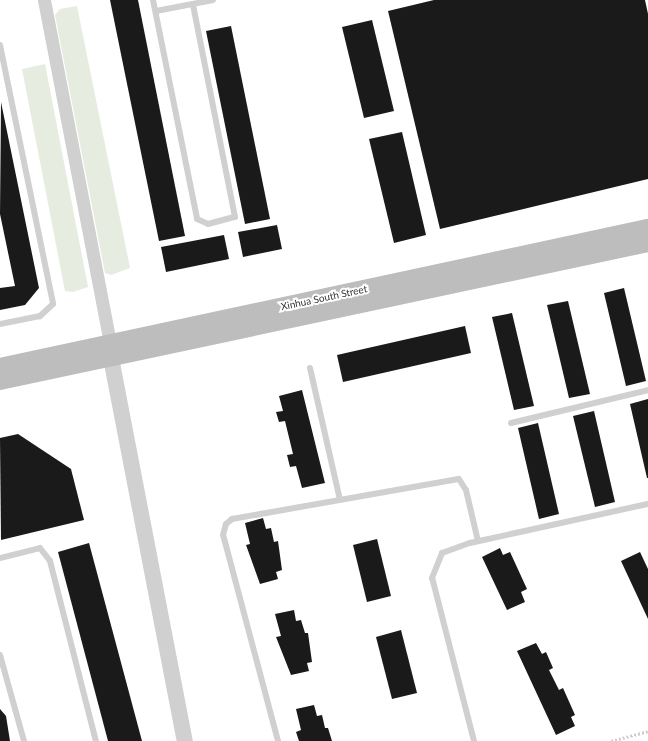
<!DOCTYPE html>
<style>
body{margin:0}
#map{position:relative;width:648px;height:741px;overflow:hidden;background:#fff;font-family:Lato,sans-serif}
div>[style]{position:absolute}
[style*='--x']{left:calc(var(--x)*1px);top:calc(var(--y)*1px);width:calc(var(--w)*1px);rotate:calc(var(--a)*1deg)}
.green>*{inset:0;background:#e6ecdf}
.building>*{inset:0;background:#1a1a1a}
.path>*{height:2.5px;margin-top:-1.25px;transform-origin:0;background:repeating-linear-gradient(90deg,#cdcdcd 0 2px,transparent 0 4px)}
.service>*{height:6px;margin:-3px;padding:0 3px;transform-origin:3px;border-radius:3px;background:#d0d0d0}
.minor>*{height:13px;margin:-6.5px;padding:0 6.5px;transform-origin:6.5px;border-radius:6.5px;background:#d0d0d0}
.tertiary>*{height:16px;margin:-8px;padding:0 8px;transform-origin:8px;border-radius:8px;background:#d0d0d0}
.secondary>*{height:18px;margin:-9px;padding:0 9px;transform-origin:9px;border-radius:9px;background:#bdbdbd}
span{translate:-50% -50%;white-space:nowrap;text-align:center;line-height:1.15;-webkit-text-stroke:4px #fff;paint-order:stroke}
.street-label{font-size:10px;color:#333}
</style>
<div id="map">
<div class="green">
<div style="clip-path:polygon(77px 6px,130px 268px,111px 275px,105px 273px,55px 15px,60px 9px)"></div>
<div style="clip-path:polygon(45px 64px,88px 287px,73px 292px,65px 291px,22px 69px)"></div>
</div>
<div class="building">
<div style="clip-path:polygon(110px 0,138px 0,185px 236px,159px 241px)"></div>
<div style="clip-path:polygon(434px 0,645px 0,648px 14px,648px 179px,440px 229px,388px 11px)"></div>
<div style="clip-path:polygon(372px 20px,394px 111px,364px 118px,342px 27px)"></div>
<div style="clip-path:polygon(231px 26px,270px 219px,245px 224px,206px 31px)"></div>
<div style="clip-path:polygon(1px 102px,39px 288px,25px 305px,0 310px,0 288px,15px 286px,0 214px)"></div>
<div style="clip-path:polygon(402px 132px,426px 235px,394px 243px,369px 139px)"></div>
<div style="clip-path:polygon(277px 225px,282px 249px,243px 257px,238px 232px)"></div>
<div style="clip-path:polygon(224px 235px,229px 259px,166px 272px,161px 247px)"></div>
<div style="clip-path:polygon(624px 288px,646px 381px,626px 386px,604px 293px)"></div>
<div style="clip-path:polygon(568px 301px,590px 394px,569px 398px,547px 305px)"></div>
<div style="clip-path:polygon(512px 313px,534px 406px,514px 410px,492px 317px)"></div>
<div style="clip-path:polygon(465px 326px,471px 353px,343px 382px,337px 355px)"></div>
<div style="clip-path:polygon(302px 390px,325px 483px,302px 488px,296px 466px,290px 467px,287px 455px,293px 454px,285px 421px,279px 422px,276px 412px,283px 411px,279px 396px)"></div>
<div style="clip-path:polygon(648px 399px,648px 478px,647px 478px,630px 404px)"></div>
<div style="clip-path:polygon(594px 411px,615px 502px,595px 507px,573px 416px)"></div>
<div style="clip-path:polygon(538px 423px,559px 514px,539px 519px,518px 428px)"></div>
<div style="clip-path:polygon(18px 434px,71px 469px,84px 520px,1px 540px,0 438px)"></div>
<div style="clip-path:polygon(263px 518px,266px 529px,271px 528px,274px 542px,278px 541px,282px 570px,276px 572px,278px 579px,260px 584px,246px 545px,250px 544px,245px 523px)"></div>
<div style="clip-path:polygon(377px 539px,391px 596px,367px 602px,353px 545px)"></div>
<div style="clip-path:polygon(89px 543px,142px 741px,108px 741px,58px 552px)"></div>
<div style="clip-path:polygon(500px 548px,503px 555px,510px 552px,527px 589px,521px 592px,525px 602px,507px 610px,482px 557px)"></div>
<div style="clip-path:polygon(640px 552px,648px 569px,648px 619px,621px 561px)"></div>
<div style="clip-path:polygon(294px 610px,296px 621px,301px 620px,305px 633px,308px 633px,312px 662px,307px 663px,309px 671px,291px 675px,276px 637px,281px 636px,275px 614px)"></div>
<div style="clip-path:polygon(401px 630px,417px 693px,392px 699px,376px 637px)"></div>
<div style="clip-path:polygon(536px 643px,542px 654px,546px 652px,553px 668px,549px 670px,559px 690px,563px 688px,575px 715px,571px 717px,575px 726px,556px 735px,517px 651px)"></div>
<div style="clip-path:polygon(314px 705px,317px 716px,322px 715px,325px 728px,328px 728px,332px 741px,299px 741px,296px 732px,301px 730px,296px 709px)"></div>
<div style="clip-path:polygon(0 709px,6px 716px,10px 741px,0 741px)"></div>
</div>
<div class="path">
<div style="--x:611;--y:741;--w:38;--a:-15"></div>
</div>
<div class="service">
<div style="--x:153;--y:0;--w:223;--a:78.6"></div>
<div style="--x:197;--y:219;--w:12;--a:24"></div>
<div style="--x:208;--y:224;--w:28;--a:-15"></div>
<div style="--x:235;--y:217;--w:217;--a:-101.2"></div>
<div style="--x:156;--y:11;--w:58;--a:-10.9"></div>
<div style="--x:0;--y:45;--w:264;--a:78.4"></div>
<div style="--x:53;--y:304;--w:18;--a:137"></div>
<div style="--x:40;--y:316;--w:41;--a:168.7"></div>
<div style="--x:310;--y:368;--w:135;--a:77.2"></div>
<div style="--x:511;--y:423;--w:141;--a:-13.5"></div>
<div style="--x:0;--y:558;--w:41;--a:-14"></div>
<div style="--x:40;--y:548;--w:16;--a:52"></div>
<div style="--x:50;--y:561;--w:186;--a:75.7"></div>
<div style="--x:0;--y:655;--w:89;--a:74.4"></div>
<div style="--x:278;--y:741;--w:213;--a:-104.9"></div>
<div style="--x:223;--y:535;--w:11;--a:-75"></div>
<div style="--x:226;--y:524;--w:8;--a:-40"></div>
<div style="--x:232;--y:519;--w:230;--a:-10"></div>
<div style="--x:459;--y:479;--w:13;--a:58"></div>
<div style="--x:466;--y:490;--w:52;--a:76.8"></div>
<div style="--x:474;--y:741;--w:168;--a:-104.4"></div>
<div style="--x:432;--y:578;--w:27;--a:-68"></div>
<div style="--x:442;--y:553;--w:30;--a:-20"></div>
<div style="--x:470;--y:543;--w:182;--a:-12.4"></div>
</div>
<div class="minor">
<div style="--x:44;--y:0;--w:349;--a:79.1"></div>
</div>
<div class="tertiary">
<div style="--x:111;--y:358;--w:390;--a:79.1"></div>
</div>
<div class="secondary">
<div style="--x:0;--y:367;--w:663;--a:-12.11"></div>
<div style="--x:0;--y:381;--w:663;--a:-12.02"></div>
</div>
<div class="street-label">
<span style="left:324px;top:298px;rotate:-12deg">Xinhua South Street</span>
</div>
</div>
